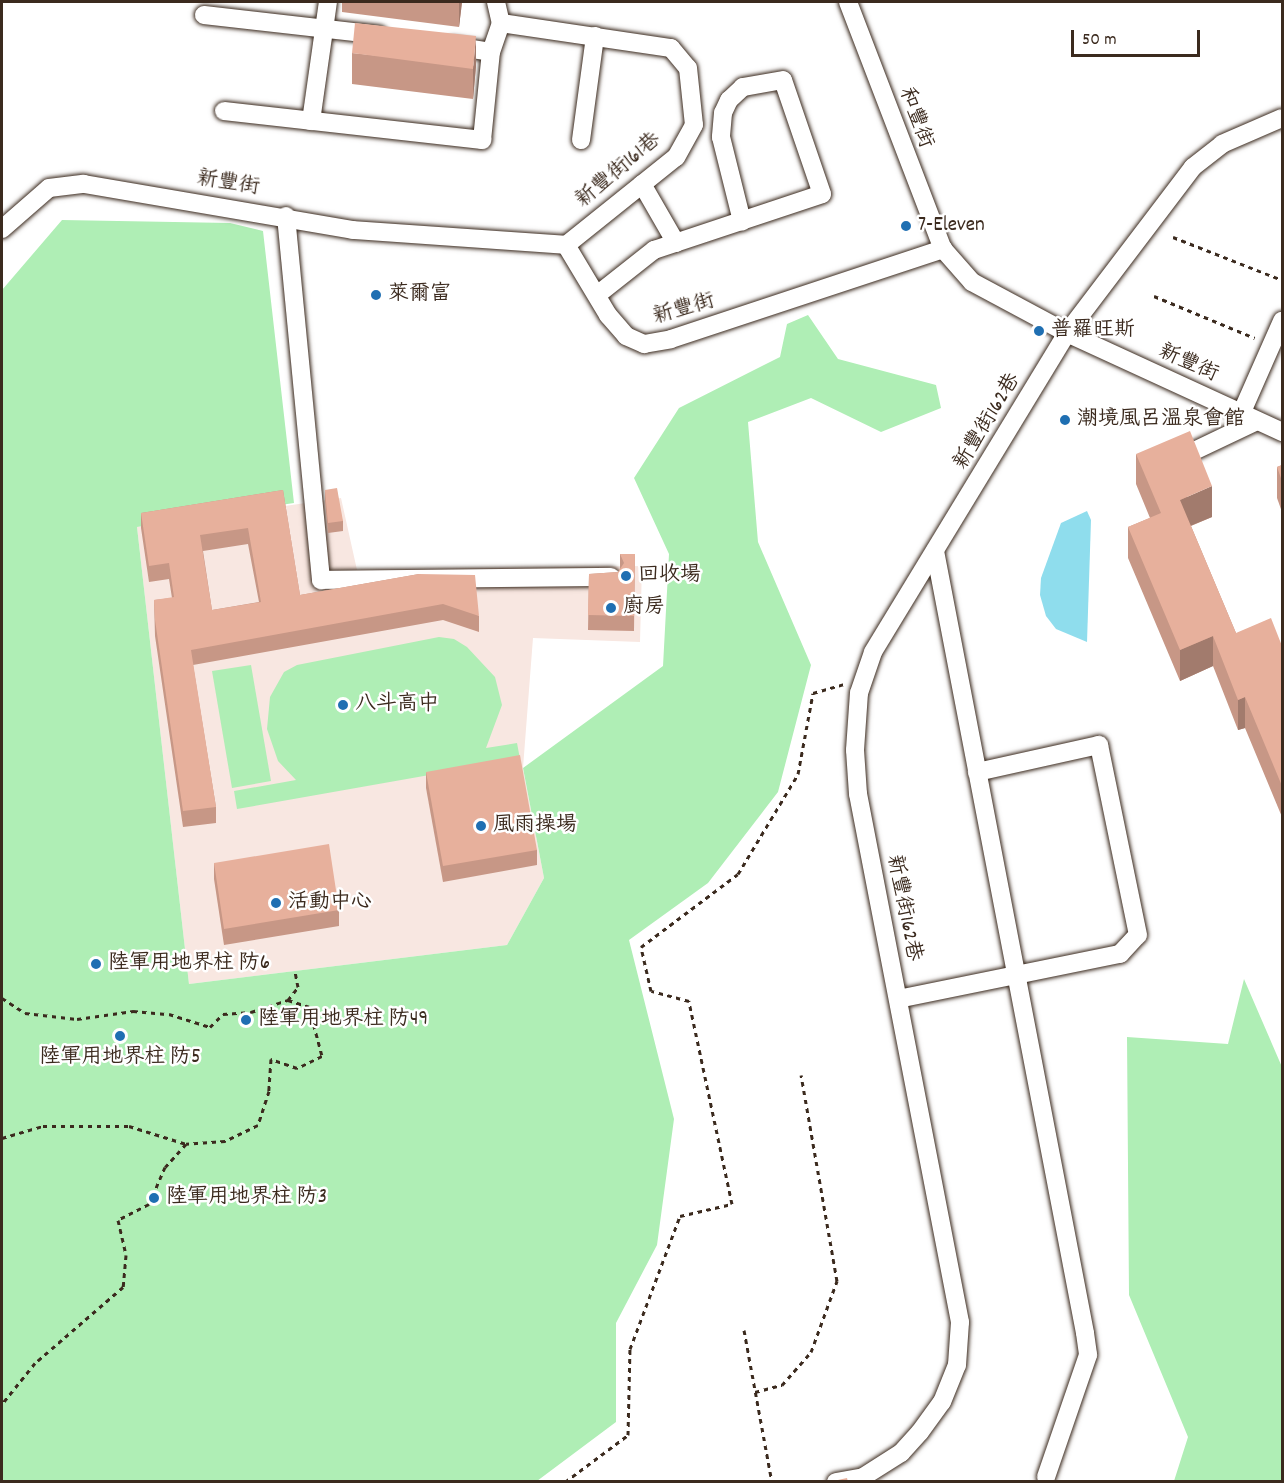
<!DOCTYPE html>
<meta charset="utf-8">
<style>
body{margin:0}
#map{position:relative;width:1284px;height:1483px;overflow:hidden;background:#fff;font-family:Dekko,"LXGW WenKai TC",sans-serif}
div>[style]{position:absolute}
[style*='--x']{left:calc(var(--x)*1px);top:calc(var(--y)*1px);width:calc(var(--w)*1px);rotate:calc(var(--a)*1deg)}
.built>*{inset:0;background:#f8e7e1}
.green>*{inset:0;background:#afeeb5}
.water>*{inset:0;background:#8fdded}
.path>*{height:3px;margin-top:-1.5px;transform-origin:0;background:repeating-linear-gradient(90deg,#3b2a1e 0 4.5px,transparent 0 9px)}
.roads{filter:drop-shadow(0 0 2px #3b2a1e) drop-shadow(0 0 2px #3b2a1e)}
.minor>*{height:18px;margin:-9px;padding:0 9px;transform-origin:9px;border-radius:9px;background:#fff}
.wall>*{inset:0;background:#c79786}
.shaded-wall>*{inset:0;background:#a27b6d}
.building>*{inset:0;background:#e7b09c}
.dots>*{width:16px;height:16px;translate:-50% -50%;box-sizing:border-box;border:3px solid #fff;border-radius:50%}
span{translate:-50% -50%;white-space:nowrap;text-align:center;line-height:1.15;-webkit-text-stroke:5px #fff;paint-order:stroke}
.street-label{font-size:21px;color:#3b2a1e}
.poi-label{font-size:21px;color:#3b2a1e}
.left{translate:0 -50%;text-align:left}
.frame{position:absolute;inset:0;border:3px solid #3b2a1e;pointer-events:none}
.scale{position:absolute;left:1071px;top:30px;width:129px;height:27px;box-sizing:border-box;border:3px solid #3b2a1e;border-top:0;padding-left:8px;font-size:18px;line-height:21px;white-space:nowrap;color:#3b2a1e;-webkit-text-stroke:4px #fff;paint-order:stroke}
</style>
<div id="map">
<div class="built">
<div style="clip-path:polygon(341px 498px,357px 570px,642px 566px,640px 642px,533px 638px,523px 768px,544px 878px,507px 945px,189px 984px,137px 527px)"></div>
</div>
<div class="green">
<div style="clip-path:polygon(62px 220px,230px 223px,263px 231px,294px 503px,137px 527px,189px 984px,507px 945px,544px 878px,523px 768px,663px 666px,669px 554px,634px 478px,679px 408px,780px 357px,787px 324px,808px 315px,838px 359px,936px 385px,941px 408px,881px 432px,811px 398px,748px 422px,758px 542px,811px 665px,778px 792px,708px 883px,629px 940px,674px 1119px,657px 1245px,616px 1323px,616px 1422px,537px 1481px,2px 1482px,2px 290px)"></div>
<div style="clip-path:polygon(439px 637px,454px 639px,467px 647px,495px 677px,502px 705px,486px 748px,517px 743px,520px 759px,237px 809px,234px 791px,296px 780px,278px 761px,267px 729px,270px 697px,284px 672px,297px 665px)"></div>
<div style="clip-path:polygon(251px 665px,271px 781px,232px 788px,212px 671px)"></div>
<div style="clip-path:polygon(1244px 979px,1282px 1067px,1282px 1481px,1174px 1481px,1188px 1437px,1129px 1295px,1127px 1037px,1228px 1044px)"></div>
</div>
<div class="water">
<div style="clip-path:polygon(1087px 511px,1091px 520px,1087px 642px,1056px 629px,1046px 616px,1040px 595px,1041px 578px,1061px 523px)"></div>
</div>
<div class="path">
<div style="--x:1173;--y:237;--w:117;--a:21.5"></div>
<div style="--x:1154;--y:296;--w:109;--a:22.6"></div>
<div style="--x:2;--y:998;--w:27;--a:33"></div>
<div style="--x:25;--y:1013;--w:52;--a:6.6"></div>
<div style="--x:77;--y:1019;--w:57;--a:-8.1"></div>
<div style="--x:133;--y:1011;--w:36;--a:5"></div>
<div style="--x:169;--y:1014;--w:43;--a:17.6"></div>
<div style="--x:210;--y:1027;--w:18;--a:-45"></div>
<div style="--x:223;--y:1014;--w:28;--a:-4"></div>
<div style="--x:251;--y:1012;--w:39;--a:-18"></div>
<div style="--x:288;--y:1000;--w:22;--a:18"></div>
<div style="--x:309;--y:1007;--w:51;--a:75.1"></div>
<div style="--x:322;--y:1056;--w:28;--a:154"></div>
<div style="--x:297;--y:1068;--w:28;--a:-161"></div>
<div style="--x:271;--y:1059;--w:32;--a:94"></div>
<div style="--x:269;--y:1091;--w:36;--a:108"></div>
<div style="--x:258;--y:1125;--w:37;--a:154"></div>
<div style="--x:225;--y:1141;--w:39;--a:176"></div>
<div style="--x:186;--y:1144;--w:31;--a:132"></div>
<div style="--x:165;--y:1167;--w:40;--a:113.4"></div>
<div style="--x:149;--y:1204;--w:35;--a:153"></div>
<div style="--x:118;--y:1220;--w:36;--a:77"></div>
<div style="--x:126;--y:1255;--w:32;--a:95"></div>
<div style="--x:123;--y:1287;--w:116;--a:139.2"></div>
<div style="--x:35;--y:1363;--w:53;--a:128.8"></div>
<div style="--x:288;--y:1000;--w:16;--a:-52"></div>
<div style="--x:298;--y:987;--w:16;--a:-101"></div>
<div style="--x:2;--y:1138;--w:43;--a:-16.3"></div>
<div style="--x:43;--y:1126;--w:86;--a:0"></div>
<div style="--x:129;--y:1126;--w:60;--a:17.5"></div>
<div style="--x:744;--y:1330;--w:155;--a:79.6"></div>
<div style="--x:755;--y:1392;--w:28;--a:-15"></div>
<div style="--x:782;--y:1385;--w:44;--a:-48.7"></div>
<div style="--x:811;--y:1352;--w:76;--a:-69.9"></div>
<div style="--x:837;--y:1281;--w:209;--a:-99.9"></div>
<div style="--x:565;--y:1482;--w:79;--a:-36.7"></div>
<div style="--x:628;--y:1435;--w:86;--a:-88.7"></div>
<div style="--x:630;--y:1349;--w:142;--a:-69.4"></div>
<div style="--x:680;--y:1216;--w:53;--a:-13"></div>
<div style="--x:732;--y:1204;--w:208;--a:-102"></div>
<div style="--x:689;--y:1001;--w:39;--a:-165"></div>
<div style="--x:651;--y:991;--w:45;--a:-102.8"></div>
<div style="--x:641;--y:947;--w:121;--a:-37"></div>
<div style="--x:738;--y:874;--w:117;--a:-59"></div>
<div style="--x:798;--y:774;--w:82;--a:-79.5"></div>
<div style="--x:813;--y:693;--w:33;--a:-16"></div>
</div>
<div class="roads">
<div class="minor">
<div style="--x:496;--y:2;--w:22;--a:77"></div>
<div style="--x:848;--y:2;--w:265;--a:69"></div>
<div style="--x:943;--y:249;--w:44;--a:48.7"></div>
<div style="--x:972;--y:282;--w:108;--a:28.2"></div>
<div style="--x:1067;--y:333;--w:237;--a:24.7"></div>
<div style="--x:204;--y:15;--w:176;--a:6.5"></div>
<div style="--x:453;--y:46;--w:38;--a:9"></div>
<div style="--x:491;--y:52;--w:31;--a:-71"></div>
<div style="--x:501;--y:23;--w:172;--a:8.4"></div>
<div style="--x:671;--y:48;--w:26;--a:50"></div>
<div style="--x:688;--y:68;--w:57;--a:84"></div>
<div style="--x:694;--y:125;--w:37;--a:119"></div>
<div style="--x:676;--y:157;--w:141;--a:141.3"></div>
<div style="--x:224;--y:111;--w:260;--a:6.4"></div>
<div style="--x:482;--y:140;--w:88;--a:-84.2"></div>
<div style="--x:311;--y:121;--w:120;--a:-81.9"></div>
<div style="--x:581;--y:140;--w:105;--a:-82.3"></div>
<div style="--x:642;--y:184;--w:68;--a:60"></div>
<div style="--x:286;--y:216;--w:366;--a:84.5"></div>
<div style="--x:321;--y:580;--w:290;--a:-0.6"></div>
<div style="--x:2;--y:229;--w:62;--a:-41.1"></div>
<div style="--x:49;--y:188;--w:35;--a:-7"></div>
<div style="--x:84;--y:184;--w:273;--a:9.7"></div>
<div style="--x:353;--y:230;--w:214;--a:4"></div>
<div style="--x:566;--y:245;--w:82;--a:59"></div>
<div style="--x:608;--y:315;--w:28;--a:49"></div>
<div style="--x:626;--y:336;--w:20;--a:24"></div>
<div style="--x:644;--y:344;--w:27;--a:-10"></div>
<div style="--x:671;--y:339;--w:287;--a:-18.3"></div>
<div style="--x:597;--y:295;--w:73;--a:-38.3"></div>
<div style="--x:654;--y:250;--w:177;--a:-18.4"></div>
<div style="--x:822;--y:194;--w:120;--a:-108.9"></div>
<div style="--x:783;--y:80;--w:41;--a:170.1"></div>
<div style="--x:743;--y:87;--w:19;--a:137"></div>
<div style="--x:729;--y:100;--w:14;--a:115"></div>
<div style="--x:723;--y:113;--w:24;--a:95"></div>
<div style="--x:721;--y:137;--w:87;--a:76"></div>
<div style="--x:1241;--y:414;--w:102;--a:-66.2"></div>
<div style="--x:1194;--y:451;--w:70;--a:-25.5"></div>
<div style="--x:935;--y:551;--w:796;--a:79.14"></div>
<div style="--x:1085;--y:1333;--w:22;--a:82"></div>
<div style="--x:1088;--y:1355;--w:129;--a:109"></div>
<div style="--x:898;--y:999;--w:227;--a:-11.5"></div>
<div style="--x:1120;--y:954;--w:26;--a:-47"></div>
<div style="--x:1138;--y:935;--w:194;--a:-101.6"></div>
<div style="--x:1099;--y:745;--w:125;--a:167.5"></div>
<div style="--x:836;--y:1482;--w:27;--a:-10"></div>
<div style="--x:863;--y:1477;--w:45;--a:-32.3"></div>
<div style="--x:901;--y:1453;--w:28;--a:-48"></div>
<div style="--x:920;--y:1432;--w:37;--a:-54"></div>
<div style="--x:942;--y:1402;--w:40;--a:-68"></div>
<div style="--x:957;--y:1365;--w:43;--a:-86"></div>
<div style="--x:960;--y:1322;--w:538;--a:-100.93"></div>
<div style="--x:858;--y:794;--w:44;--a:-93.9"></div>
<div style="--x:855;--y:750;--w:57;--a:-86"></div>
<div style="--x:859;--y:693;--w:43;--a:-71.1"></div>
<div style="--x:873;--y:652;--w:373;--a:-58.7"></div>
<div style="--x:1067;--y:333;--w:208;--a:-52.8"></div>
<div style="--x:1193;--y:167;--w:37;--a:-38"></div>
<div style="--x:1222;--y:144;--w:65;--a:-23.4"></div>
</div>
</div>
<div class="wall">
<div style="clip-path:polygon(342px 2px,462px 2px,459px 27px,342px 12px)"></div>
<div style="clip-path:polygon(352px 53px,476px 66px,473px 99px,352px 84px)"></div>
<div style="clip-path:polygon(1136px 454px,1212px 517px,1191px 526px,1236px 633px,1282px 646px,1282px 817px,1245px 728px,1238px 730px,1213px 666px,1180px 681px,1128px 558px,1128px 527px,1150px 518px,1136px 484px)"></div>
<div style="clip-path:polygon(1282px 465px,1282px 512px,1277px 498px,1277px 467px)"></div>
<div style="clip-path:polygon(evenodd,283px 490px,300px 595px,419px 574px,479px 616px,479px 632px,443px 620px,193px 665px,216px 807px,216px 823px,183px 827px,155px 636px,154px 600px,172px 598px,169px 579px,149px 582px,141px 528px,141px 513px,283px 490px,248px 544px,259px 602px,212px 610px,203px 551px,248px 544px)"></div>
<div style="clip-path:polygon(325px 490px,343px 521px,343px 531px,328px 533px,325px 501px)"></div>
<div style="clip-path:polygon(620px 554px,635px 554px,634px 631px,588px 630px,589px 574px,618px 572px,620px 569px)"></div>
<div style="clip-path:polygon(426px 772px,537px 850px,537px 865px,443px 882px,426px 788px)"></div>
<div style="clip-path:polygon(214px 863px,339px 910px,339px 926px,224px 945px,214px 879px)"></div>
</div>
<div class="shaded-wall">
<div style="clip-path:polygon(459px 2px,462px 2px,459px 27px)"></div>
<div style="clip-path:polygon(476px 36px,476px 66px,473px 99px,473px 69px)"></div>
<div style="clip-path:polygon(1212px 486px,1212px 517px,1180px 530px,1180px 500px)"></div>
<div style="clip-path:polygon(1213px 636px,1213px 666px,1180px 681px,1180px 650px)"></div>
<div style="clip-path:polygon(1245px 697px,1245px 728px,1238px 730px,1238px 700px)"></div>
</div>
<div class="building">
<div style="clip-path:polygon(355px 23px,476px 36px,473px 69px,352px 53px)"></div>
<div style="clip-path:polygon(1190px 431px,1212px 486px,1180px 500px,1236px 633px,1271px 618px,1282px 646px,1282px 786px,1245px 697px,1238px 700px,1213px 636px,1180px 650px,1128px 527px,1161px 513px,1136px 454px)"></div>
<div style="clip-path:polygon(1282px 465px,1282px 481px,1277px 467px)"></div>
<div style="clip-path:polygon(337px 488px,343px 521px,328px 523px,325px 490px)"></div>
<div style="clip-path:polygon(evenodd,283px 490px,300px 595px,419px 574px,475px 575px,479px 616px,443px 604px,191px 650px,216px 807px,183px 811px,155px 620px,154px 600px,174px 597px,169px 563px,149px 566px,141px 513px,283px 490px,248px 528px,261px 602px,212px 610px,200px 535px,248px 528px)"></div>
<div style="clip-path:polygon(620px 554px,635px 554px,634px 616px,588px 615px,589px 574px,618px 572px,624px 563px)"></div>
<div style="clip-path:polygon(520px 755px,537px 850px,443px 866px,426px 772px)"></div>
<div style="clip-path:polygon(329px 844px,339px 910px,224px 929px,214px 863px)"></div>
<div style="clip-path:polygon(847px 1478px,848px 1482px,829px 1482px)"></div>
</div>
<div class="dots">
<div style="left:906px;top:226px;background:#1f6fb2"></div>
<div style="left:376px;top:295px;background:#1f6fb2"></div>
<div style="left:1039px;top:331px;background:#1f6fb2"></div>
<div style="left:1065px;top:420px;background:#1f6fb2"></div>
<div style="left:626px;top:576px;background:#1f6fb2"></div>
<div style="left:611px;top:608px;background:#1f6fb2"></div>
<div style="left:343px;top:705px;background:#1f6fb2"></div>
<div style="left:481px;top:826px;background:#1f6fb2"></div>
<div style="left:276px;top:903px;background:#1f6fb2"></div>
<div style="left:96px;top:964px;background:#1f6fb2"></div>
<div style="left:246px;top:1020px;background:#1f6fb2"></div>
<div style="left:120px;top:1036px;background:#1f6fb2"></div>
<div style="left:154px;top:1198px;background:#1f6fb2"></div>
</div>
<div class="street-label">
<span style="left:915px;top:118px;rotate:70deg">和豐街</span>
<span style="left:619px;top:171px;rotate:-40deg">新豐街161巷</span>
<span style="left:228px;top:184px;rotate:9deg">新豐街</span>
<span style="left:684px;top:310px;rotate:-16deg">新豐街</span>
<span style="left:1188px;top:364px;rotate:24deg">新豐街</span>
<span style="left:988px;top:422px;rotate:-59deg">新豐街162巷</span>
<span style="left:903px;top:908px;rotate:79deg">新豐街162巷</span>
</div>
<div class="poi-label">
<span class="left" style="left:918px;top:226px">7-Eleven</span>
<span class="left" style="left:388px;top:295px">萊爾富</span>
<span class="left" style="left:1051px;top:331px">普羅旺斯</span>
<span class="left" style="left:1077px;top:420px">潮境風呂溫泉會館</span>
<span class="left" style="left:638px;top:576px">回收場</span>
<span class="left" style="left:623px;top:608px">廚房</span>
<span class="left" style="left:355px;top:705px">八斗高中</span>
<span class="left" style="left:493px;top:826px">風雨操場</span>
<span class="left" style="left:288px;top:903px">活動中心</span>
<span class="left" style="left:108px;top:964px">陸軍用地界柱 防6</span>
<span class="left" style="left:258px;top:1020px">陸軍用地界柱 防49</span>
<span style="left:120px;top:1058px">陸軍用地界柱 防5</span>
<span class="left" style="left:166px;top:1198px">陸軍用地界柱 防3</span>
</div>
<div class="frame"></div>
<div class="scale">50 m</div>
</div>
